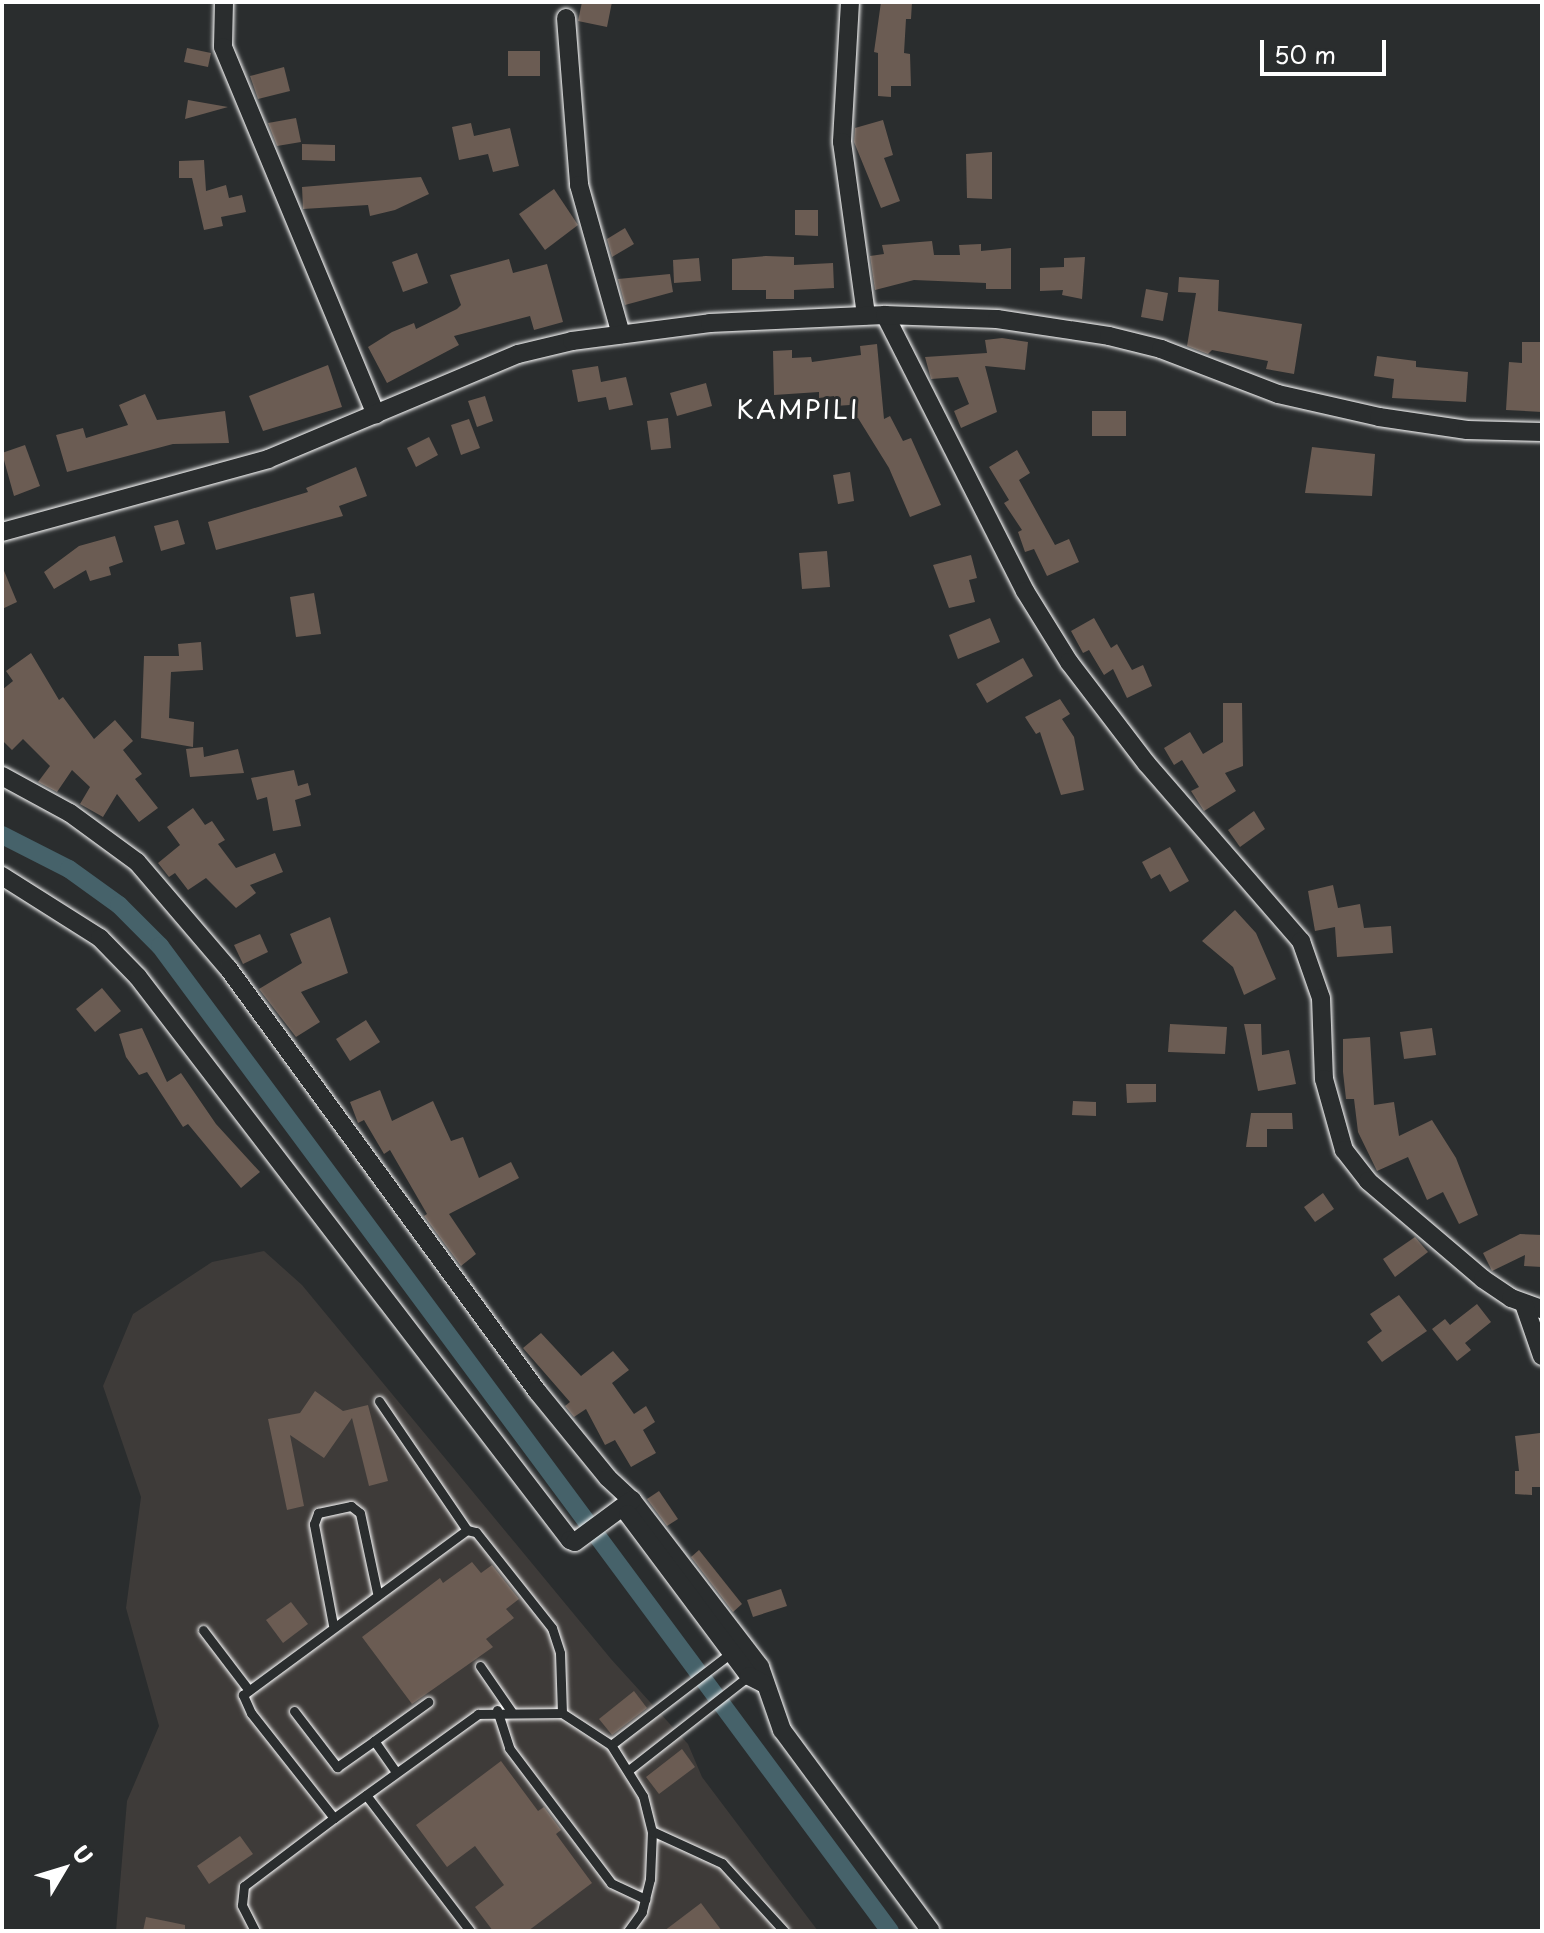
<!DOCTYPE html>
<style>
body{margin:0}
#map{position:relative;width:1544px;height:1933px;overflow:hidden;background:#2a2d2e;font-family:"Playpen Sans",sans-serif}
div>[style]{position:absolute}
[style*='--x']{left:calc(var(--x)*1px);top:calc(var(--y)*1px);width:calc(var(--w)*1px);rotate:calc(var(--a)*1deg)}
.built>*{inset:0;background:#3e3b39}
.canal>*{height:18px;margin:-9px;padding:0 9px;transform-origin:9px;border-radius:9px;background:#46626a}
.building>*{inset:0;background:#6b5c53}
.roads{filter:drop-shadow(0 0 2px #fff) drop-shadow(0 0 2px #fff)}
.service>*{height:9px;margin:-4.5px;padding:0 4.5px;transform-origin:4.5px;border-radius:4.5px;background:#2a2d2e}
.minor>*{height:18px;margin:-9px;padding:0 9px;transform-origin:9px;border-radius:9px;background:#2a2d2e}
span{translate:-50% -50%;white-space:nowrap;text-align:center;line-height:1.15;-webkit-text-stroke:6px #2a2d2e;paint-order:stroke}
.quarter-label{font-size:26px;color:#fff;letter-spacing:2px}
.frame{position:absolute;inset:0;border:4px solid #fff;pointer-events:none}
.north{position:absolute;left:24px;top:1829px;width:80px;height:80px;-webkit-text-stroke:6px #2a2d2e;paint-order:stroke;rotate:52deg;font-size:22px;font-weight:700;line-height:32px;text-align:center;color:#fff}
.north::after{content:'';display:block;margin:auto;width:28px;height:36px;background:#fff;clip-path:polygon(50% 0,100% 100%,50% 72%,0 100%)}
.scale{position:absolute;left:1260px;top:40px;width:126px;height:36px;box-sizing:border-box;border:4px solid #fff;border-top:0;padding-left:10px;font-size:24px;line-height:28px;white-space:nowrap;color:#fff;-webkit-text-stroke:6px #2a2d2e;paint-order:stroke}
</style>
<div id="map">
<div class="built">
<div style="clip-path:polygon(264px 1251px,302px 1285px,611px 1659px,688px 1744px,702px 1777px,818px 1931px,116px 1931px,127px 1801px,159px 1726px,126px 1608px,141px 1497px,103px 1386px,133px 1314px,212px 1262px)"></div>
</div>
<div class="canal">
<div style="--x:2;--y:835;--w:75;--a:26.9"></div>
<div style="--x:69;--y:869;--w:62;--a:35.8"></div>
<div style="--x:119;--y:905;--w:58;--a:45"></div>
<div style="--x:160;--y:946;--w:1226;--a:53.46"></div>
</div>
<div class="building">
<div style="clip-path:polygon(582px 2px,612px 2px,607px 27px,578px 21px)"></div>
<div style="clip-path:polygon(881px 2px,912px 2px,911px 19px,906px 19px,904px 53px,910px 54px,911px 86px,891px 86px,891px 97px,878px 96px,878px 53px,874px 52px)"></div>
<div style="clip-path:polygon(187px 48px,211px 53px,208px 67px,184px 62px)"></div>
<div style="clip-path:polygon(508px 51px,540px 51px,540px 76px,508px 76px)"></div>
<div style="clip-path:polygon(284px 67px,290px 91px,258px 99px,250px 76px)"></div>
<div style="clip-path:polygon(188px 100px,228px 107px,185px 119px)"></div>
<div style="clip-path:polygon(296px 118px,301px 142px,277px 146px,268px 123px)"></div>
<div style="clip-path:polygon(883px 120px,893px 155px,884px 158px,900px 201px,881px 208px,854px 142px,855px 128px)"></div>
<div style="clip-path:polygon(471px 123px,474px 136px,510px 128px,519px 166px,493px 172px,488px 154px,459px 160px,452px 127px)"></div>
<div style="clip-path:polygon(302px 144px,335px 145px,335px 161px,302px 160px)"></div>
<div style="clip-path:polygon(992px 152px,992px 199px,967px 198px,966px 154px)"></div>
<div style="clip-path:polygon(204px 160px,206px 191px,226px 185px,229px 198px,242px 195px,246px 212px,221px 217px,223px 226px,204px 230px,192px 178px,179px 178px,179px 161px)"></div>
<div style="clip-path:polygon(421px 177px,429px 194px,395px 210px,370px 216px,368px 205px,303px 209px,302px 187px)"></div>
<div style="clip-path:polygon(554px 189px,578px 225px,545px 250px,519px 214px)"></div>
<div style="clip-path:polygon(795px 210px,818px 210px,818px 236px,795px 235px)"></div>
<div style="clip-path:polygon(625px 228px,634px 244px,612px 257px,607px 239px)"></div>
<div style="clip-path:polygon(932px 241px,934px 255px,960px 255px,959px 245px,981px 244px,981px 251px,1011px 248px,1011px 289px,986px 289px,986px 283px,914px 280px,875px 290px,870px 256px,884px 254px,882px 245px)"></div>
<div style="clip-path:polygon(417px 253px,428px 283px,403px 292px,392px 262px)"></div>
<div style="clip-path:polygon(766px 256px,794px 257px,794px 265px,833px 263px,834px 288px,794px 290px,794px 299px,766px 299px,766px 290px,732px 290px,732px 259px)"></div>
<div style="clip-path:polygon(1085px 257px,1082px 299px,1062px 295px,1063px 290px,1040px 291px,1040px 268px,1064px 267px,1064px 258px)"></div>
<div style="clip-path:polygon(699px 258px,701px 281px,674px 283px,673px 260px)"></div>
<div style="clip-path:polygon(509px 259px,513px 273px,547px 264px,563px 322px,534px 330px,530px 316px,454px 336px,459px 345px,387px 383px,368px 347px,392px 332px,414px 323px,416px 329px,457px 309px,461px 305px,450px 275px)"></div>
<div style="clip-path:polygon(670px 274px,673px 292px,625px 305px,618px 279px)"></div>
<div style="clip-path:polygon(1179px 277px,1219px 280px,1218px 311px,1302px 324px,1294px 374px,1266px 369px,1268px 361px,1212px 350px,1208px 354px,1187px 346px,1196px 293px,1178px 292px)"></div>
<div style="clip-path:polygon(1146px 289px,1168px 293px,1163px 321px,1141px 317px)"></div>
<div style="clip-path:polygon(1002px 338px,1028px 342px,1025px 370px,985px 366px,997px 412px,961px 428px,954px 411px,969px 404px,958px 377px,931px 379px,925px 357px,987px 353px,985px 340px)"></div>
<div style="clip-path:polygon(1522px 342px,1542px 342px,1542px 412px,1506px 410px,1509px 362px,1522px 363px)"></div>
<div style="clip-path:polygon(877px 344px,884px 419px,890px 416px,903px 441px,911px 438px,941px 505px,910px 517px,889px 468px,858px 418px,851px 419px,850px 405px,835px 406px,834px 396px,819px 398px,819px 392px,774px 395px,773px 351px,792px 350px,792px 358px,811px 357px,812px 362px,861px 355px,860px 346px)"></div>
<div style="clip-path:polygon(1377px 356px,1416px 361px,1416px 367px,1468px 372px,1466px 402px,1392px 398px,1394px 379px,1374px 376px)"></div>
<div style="clip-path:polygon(328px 365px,342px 407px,263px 431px,249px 396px)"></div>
<div style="clip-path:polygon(598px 366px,601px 382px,626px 377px,633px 405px,609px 410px,606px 397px,578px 402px,572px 370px)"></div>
<div style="clip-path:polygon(706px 383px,712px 406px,677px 416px,670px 393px)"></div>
<div style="clip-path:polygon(145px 394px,157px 420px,225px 411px,229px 443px,173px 444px,67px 472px,56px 435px,83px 428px,86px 438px,128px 425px,119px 405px)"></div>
<div style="clip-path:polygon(485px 396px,493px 421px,477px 427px,468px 401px)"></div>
<div style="clip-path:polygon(1092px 411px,1126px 411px,1126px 436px,1092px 436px)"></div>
<div style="clip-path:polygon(668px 418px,671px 448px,651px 450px,647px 421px)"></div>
<div style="clip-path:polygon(469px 419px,480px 448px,461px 455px,451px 425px)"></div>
<div style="clip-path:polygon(429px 437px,438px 455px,416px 467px,407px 448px)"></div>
<div style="clip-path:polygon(25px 445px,40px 486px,14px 496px,2px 453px)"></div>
<div style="clip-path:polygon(1312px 447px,1375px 454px,1372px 496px,1305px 493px)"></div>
<div style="clip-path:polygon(1017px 450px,1030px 473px,1019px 480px,1055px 545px,1069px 539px,1079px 562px,1047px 576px,1034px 549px,1025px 552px,1018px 532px,1022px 530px,1004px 503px,1009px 500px,989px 467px)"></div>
<div style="clip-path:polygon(356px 467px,367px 496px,339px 506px,343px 516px,216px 550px,208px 522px,308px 492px,306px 488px)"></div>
<div style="clip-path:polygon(850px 472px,854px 501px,838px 504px,833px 475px)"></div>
<div style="clip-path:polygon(178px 520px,185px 544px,161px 551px,154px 526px)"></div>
<div style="clip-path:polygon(115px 536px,123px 562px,109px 567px,111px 575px,90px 581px,86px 570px,54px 589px,44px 572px,79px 546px)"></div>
<div style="clip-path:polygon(827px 551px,830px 587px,802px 589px,799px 553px)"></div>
<div style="clip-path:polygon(971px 555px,977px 578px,969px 580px,975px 602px,949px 608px,933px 565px)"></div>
<div style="clip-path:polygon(2px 566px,17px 602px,2px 609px)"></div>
<div style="clip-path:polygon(314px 593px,321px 634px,296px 637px,290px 597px)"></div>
<div style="clip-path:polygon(990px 618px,1000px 642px,958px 659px,949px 635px)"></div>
<div style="clip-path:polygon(1094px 618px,1111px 648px,1117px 644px,1132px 670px,1143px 665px,1152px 686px,1127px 698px,1113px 669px,1104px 675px,1089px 650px,1083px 653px,1071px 631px)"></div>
<div style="clip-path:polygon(201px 642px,203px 670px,171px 672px,169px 718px,194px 722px,193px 747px,141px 738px,144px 656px,179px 656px,178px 644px)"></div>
<div style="clip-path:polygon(31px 653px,59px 700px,63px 697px,94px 739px,115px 720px,133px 741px,123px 750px,142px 774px,135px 779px,158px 808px,139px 822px,117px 794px,103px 817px,80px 804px,90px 787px,72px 770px,57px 792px,38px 782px,50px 766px,23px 739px,12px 750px,2px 740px,2px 690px,13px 681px,6px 671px)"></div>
<div style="clip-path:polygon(1023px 658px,1033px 676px,987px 703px,976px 684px)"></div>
<div style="clip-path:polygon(1060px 699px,1070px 714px,1062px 719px,1074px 737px,1084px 790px,1061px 795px,1040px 732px,1036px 734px,1025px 717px)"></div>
<div style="clip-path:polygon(1223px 703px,1242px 703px,1243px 766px,1225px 773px,1236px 791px,1204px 811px,1191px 791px,1199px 787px,1182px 760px,1174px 765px,1164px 748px,1190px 732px,1203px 754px,1223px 742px)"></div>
<div style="clip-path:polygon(203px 747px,204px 757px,238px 749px,244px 773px,190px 777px,186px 749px)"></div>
<div style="clip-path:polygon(294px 770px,298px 786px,308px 783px,311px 795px,295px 800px,301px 826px,273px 831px,267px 797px,257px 800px,251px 778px)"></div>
<div style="clip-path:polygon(193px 808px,205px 825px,212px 821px,225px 840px,218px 844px,236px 868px,275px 853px,283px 872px,250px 885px,256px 893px,236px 908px,206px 878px,188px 890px,175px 873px,169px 877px,158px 863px,180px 845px,167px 827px)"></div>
<div style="clip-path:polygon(1254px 811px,1265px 829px,1240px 847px,1228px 830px)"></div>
<div style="clip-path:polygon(1170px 847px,1189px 881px,1170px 892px,1160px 874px,1151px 879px,1142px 862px)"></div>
<div style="clip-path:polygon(1333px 885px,1338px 908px,1360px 904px,1364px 928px,1391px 926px,1393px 953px,1337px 957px,1335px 927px,1315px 931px,1308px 891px)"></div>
<div style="clip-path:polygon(1235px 910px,1256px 933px,1276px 979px,1244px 995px,1233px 967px,1202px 941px)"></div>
<div style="clip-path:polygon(330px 917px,348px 973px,301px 992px,320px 1022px,296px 1037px,259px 989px,302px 963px,290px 934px)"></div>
<div style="clip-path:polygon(260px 934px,268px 952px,243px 964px,234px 945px)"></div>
<div style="clip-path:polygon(102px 988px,121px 1011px,95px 1032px,76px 1009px)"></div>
<div style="clip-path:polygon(366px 1020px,380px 1042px,350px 1061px,336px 1039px)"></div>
<div style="clip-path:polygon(1170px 1024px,1227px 1027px,1225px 1054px,1168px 1052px)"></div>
<div style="clip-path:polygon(1244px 1024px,1261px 1024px,1262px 1055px,1289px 1050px,1296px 1084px,1258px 1091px)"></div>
<div style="clip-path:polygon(142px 1028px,167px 1082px,181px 1073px,216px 1124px,260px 1172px,241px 1188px,188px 1124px,183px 1127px,147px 1072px,139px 1075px,126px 1057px,119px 1034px)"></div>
<div style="clip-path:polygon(1432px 1028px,1436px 1055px,1404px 1059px,1400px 1032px)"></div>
<div style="clip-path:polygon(1370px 1037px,1374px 1105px,1394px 1102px,1399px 1136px,1432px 1120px,1456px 1158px,1478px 1215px,1459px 1224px,1443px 1192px,1427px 1200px,1408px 1157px,1377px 1171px,1358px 1132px,1354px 1099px,1346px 1099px,1343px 1072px,1343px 1039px)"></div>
<div style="clip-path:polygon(1126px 1084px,1156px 1084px,1156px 1102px,1127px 1103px)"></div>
<div style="clip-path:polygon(380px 1090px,392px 1121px,433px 1101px,451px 1141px,463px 1137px,479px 1178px,511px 1162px,519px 1178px,449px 1214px,476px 1254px,461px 1266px,424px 1216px,427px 1214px,390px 1150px,384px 1154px,364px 1120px,358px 1123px,350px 1102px)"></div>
<div style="clip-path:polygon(1073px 1101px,1096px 1102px,1096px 1116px,1072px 1115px)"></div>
<div style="clip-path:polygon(1251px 1113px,1292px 1113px,1293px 1129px,1267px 1129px,1267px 1147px,1246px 1147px)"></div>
<div style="clip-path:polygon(1323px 1193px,1334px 1209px,1315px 1222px,1304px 1207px)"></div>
<div style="clip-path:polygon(1520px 1234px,1542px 1235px,1542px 1267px,1524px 1266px,1525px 1255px,1492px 1271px,1483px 1253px)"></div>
<div style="clip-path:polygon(1415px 1237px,1428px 1252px,1395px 1277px,1383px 1259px)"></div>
<div style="clip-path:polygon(1399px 1295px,1427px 1331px,1382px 1362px,1367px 1342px,1382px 1331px,1370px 1314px)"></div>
<div style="clip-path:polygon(1477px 1304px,1491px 1322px,1465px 1343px,1471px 1350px,1457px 1361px,1432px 1329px,1445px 1319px,1450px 1325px)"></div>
<div style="clip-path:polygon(541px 1333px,581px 1376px,613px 1351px,629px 1370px,612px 1383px,634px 1414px,646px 1406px,655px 1422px,643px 1430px,656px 1453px,631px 1467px,615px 1440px,605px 1445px,586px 1409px,574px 1417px,565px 1406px,570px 1402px,523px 1348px)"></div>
<div style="clip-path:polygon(315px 1391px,343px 1411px,368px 1405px,388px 1481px,369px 1486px,352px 1418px,324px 1458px,290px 1435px,304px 1506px,287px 1510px,268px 1419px,300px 1413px)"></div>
<div style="clip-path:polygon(1540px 1433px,1542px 1487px,1532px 1487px,1532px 1495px,1515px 1494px,1515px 1471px,1519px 1471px,1515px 1436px)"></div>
<div style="clip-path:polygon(659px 1491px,678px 1519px,667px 1526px,647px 1499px)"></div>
<div style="clip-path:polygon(699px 1550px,742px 1604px,733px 1612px,691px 1557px)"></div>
<div style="clip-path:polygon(472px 1562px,481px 1573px,492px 1565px,519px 1599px,506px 1609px,514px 1618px,486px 1639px,493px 1647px,412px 1704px,362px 1637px,440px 1578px,443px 1583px)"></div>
<div style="clip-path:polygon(781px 1589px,787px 1606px,753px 1617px,747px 1600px)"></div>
<div style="clip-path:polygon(291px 1602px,308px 1624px,283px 1643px,266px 1620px)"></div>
<div style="clip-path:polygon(634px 1691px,647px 1708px,612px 1735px,599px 1719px)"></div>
<div style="clip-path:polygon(682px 1749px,695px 1767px,659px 1794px,646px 1777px)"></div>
<div style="clip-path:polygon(501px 1761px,538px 1811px,544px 1807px,561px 1830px,556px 1834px,592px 1883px,528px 1931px,493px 1931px,475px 1907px,504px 1885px,475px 1846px,447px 1867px,416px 1825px)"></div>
<div style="clip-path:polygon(240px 1836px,253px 1854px,209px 1884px,197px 1866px)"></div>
<div style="clip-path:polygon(701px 1903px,722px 1931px,664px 1931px)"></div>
<div style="clip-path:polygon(146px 1917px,185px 1925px,185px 1931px,143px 1931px)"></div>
</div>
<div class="roads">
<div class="service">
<div style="--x:379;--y:1401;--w:156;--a:55.7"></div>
<div style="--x:467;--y:1530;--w:9;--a:13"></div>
<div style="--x:476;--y:1532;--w:122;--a:51.6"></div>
<div style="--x:552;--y:1628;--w:26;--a:72"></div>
<div style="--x:560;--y:1653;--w:60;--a:88.1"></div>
<div style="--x:562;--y:1713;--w:59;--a:33.1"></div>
<div style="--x:611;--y:1745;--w:60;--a:57.9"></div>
<div style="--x:643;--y:1796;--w:36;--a:76"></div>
<div style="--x:652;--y:1831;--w:48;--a:92.4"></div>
<div style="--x:650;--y:1879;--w:34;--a:104"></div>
<div style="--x:642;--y:1912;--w:24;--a:126"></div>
<div style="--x:333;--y:1625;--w:103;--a:-100.7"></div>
<div style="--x:314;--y:1524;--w:12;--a:-70"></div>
<div style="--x:318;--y:1513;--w:34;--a:-12"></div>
<div style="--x:351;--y:1506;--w:11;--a:38"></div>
<div style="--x:360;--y:1513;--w:81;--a:77.9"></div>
<div style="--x:203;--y:1630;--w:74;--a:52.7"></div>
<div style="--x:480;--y:1666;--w:55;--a:55.4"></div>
<div style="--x:497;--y:1710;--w:40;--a:72"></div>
<div style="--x:509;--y:1748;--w:169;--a:52.9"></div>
<div style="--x:611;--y:1883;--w:38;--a:25"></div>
<div style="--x:294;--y:1711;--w:71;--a:52.5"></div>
<div style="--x:337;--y:1767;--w:45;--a:-35.1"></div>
<div style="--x:611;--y:1745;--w:153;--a:-37.5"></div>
<div style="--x:630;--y:1769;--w:154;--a:-38.1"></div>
<div style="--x:396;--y:1772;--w:38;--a:-125"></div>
<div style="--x:374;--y:1741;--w:67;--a:-35.8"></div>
<div style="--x:366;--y:1795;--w:171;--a:52.6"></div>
<div style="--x:334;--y:1818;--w:178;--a:-35.8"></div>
<div style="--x:478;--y:1714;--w:84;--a:-0.7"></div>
<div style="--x:652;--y:1831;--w:77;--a:24.6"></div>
<div style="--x:722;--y:1863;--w:92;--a:47.6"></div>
<div style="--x:255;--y:1931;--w:29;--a:-117"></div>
<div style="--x:242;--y:1905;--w:19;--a:-84"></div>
<div style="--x:244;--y:1886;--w:113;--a:-37.1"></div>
<div style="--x:334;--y:1818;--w:134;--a:-128.3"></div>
<div style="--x:251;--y:1713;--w:20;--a:-114"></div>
<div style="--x:243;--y:1695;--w:278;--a:-36.4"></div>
</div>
<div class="minor">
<div style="--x:224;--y:2;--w:45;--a:91.3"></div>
<div style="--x:223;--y:47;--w:398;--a:67.4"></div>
<div style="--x:850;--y:2;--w:140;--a:93.3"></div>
<div style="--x:842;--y:142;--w:175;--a:82.1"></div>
<div style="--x:566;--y:18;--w:168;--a:85.5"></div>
<div style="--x:579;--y:185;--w:155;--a:74.3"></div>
<div style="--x:885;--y:315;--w:309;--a:63.1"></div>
<div style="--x:1025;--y:591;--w:84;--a:58.2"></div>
<div style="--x:1069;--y:662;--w:128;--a:52.6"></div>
<div style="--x:1147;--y:764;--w:235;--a:49"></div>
<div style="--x:1301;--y:941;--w:60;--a:70.7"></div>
<div style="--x:1321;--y:998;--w:81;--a:87.9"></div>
<div style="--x:1324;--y:1079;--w:74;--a:74.3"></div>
<div style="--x:1344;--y:1150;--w:39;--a:52"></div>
<div style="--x:1368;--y:1181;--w:151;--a:40.4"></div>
<div style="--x:1483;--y:1279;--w:34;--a:34"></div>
<div style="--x:1511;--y:1298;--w:33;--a:20"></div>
<div style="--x:2;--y:532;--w:276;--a:-15.3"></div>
<div style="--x:268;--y:459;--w:271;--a:-22.8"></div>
<div style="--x:518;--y:354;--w:56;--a:-13.5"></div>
<div style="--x:572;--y:341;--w:139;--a:-7.4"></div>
<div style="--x:710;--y:323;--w:175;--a:-2.6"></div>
<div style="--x:885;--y:315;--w:112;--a:2"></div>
<div style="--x:997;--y:319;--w:113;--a:8.6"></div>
<div style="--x:1109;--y:336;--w:54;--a:14"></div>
<div style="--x:1161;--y:349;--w:125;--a:21"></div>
<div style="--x:1278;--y:394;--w:104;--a:12.8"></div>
<div style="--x:1379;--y:417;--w:89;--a:8.4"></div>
<div style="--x:1467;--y:430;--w:75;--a:1.5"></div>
<div style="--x:2;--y:776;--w:77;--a:28.6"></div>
<div style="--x:70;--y:813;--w:83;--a:36.2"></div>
<div style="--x:137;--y:862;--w:140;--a:49.4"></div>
<div style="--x:228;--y:968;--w:524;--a:53.85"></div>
<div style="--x:537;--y:1391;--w:112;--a:50.8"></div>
<div style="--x:608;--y:1478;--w:33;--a:43"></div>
<div style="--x:632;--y:1500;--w:210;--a:52.5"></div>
<div style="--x:760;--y:1667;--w:67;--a:70.8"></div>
<div style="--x:782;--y:1730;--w:250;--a:53.5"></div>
<div style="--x:2;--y:876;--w:116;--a:32.3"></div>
<div style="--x:100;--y:938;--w:54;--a:45.7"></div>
<div style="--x:138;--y:977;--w:710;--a:52.5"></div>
<div style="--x:570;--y:1540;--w:5;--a:22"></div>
<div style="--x:575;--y:1542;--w:71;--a:-36.4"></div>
<div style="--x:1524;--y:1304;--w:55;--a:70.9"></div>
<div style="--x:628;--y:1514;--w:202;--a:53.2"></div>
<div style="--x:749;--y:1676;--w:16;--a:27"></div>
</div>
</div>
<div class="quarter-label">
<span style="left:798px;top:409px">KAMPILI</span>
</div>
<div class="frame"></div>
<div class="north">U</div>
<div class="scale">50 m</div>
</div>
